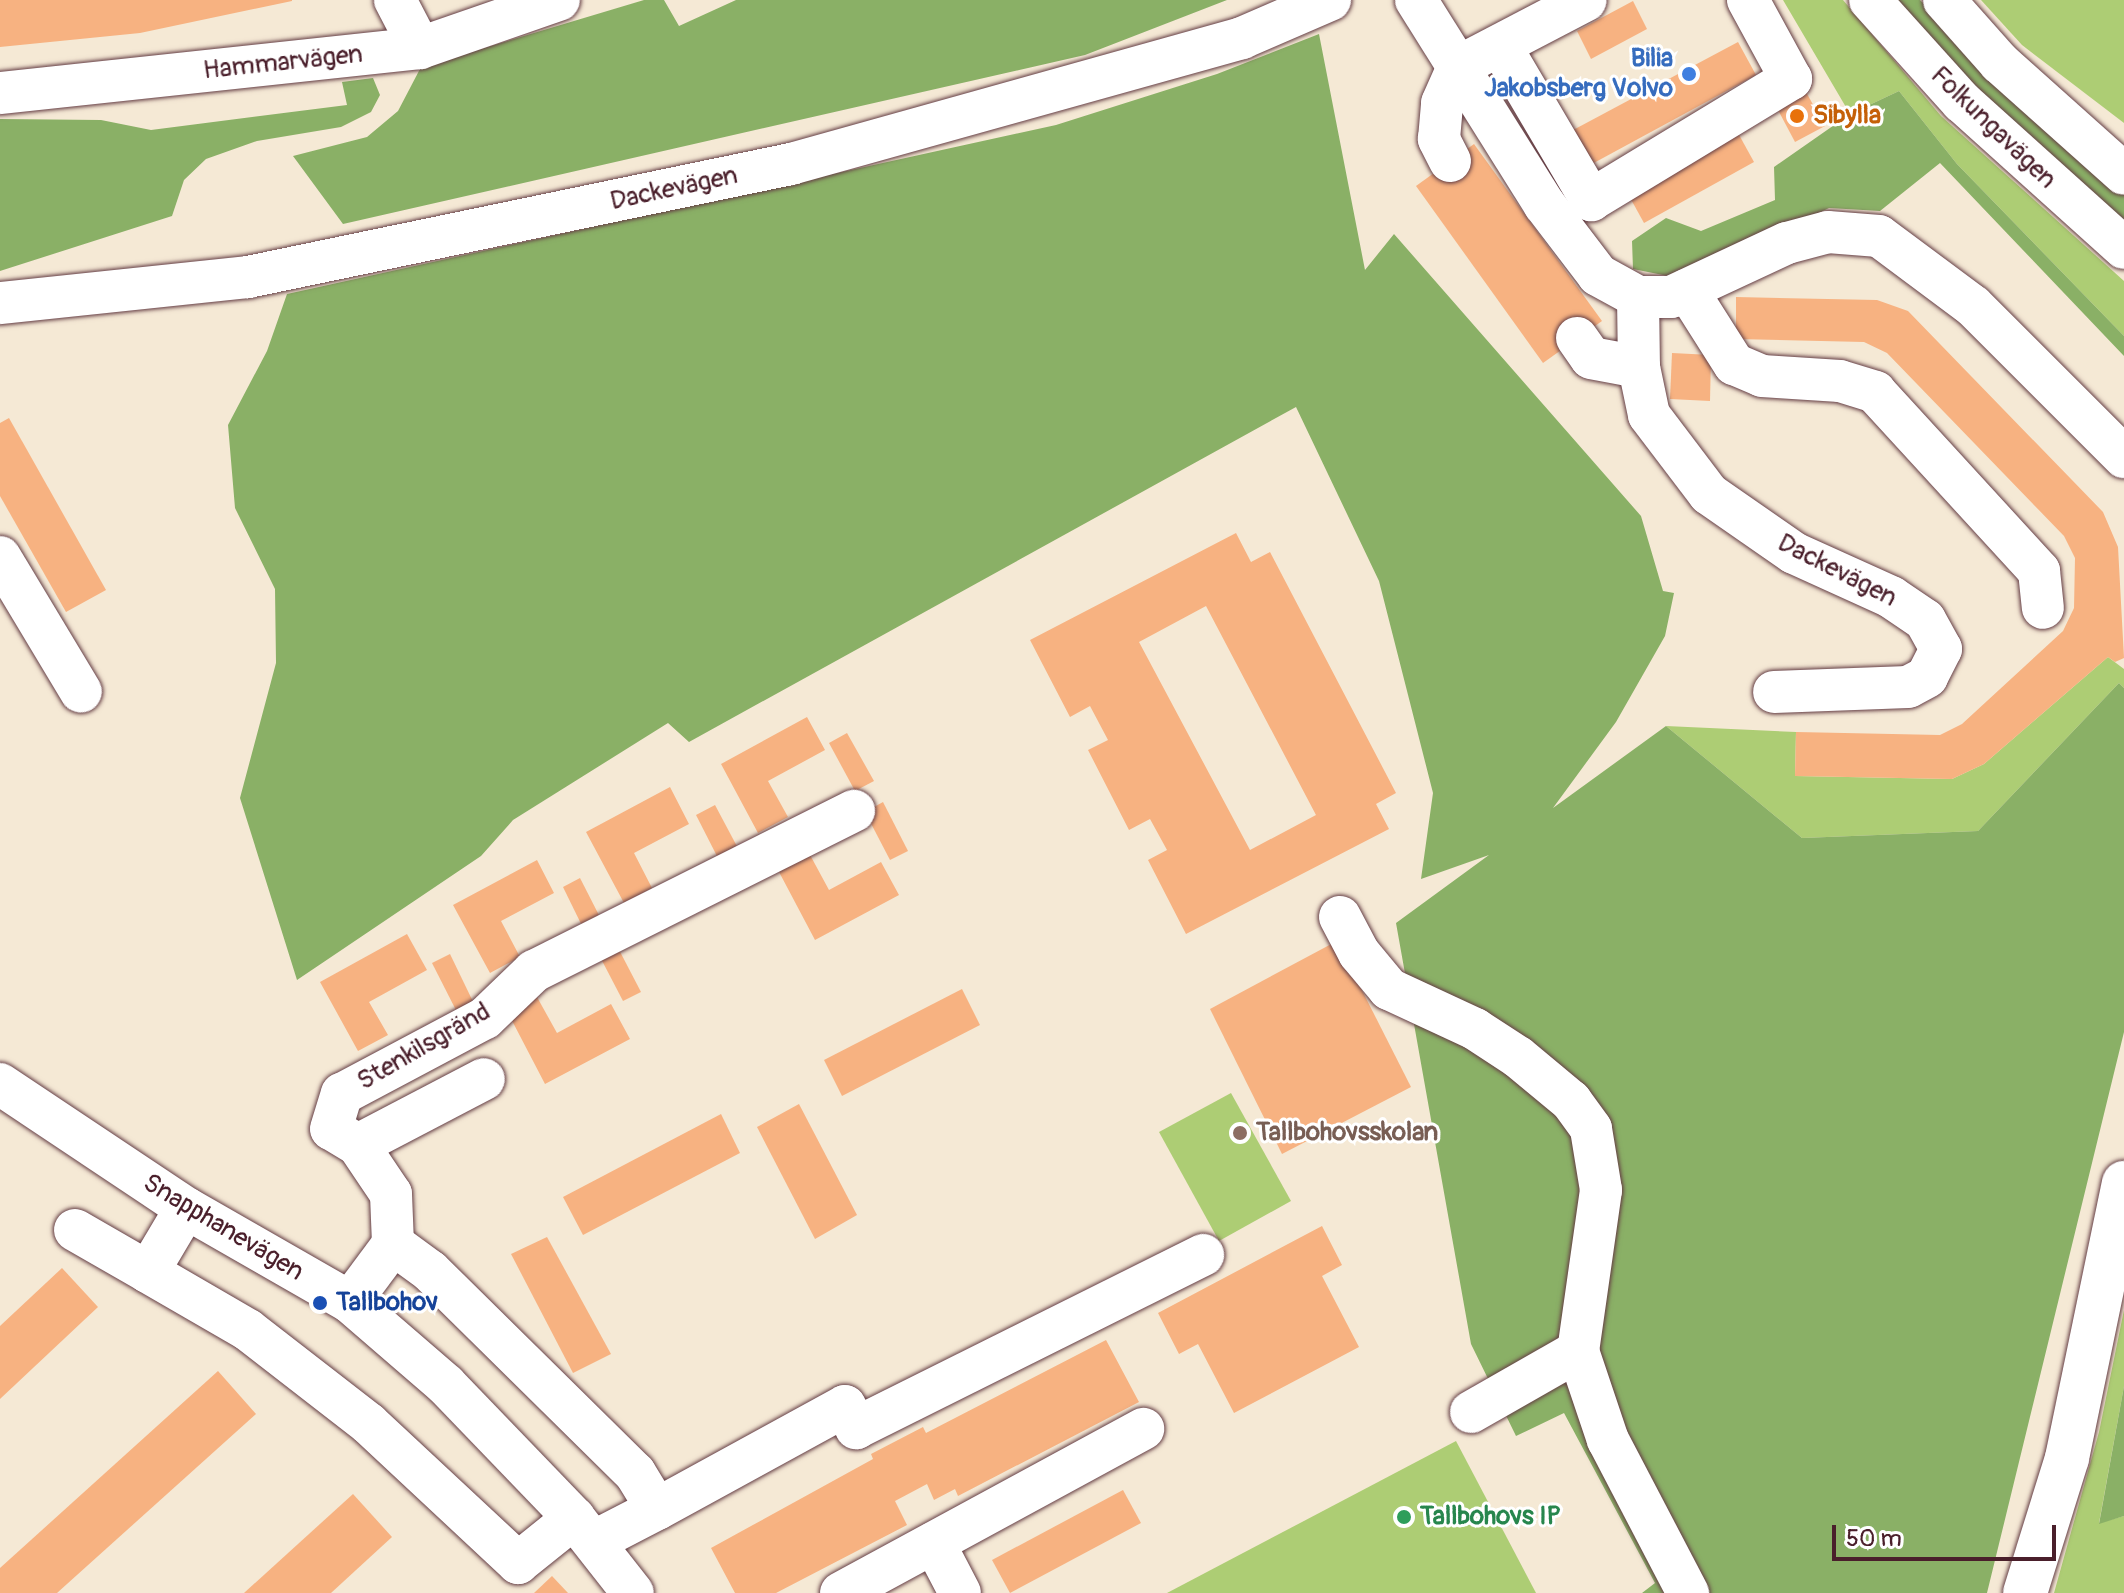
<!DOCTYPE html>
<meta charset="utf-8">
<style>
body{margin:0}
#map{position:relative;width:2124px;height:1593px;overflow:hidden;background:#f5e9d5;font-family:Pangolin,sans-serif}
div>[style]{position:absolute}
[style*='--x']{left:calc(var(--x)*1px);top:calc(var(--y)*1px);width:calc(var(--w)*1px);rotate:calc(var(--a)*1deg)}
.green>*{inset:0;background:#adcd74}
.forest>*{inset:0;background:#8ab066}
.building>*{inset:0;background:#f7b281}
.roads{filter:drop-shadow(0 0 2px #643d44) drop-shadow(0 0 2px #643d44)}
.minor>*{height:42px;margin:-21px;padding:0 21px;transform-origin:21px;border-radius:21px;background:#fff}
.highway>*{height:44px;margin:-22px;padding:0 22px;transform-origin:22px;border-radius:22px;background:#fff}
.dots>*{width:22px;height:22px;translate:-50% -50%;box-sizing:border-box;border:4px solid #fff;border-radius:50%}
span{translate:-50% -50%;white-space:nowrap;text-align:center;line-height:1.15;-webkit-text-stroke:6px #fff;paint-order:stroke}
.shop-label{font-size:26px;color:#366cbe;font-weight:700}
.right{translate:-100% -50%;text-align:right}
.street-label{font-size:26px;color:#4a1f2b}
.food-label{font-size:26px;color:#c56008;font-weight:700}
.left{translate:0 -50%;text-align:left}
.education-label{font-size:26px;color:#785e54;font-weight:700}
.transit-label{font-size:26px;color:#164399;font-weight:700}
.leisure-label{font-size:26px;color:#27864d;font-weight:700}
.scale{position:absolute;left:1832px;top:1525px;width:224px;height:36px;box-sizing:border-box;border:4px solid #4a1f2b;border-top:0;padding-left:10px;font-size:24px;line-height:28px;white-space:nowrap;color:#4a1f2b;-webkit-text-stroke:6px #fff;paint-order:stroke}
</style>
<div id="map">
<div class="green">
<div style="clip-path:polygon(1783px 0,1843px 0,1941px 116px,2124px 281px,2124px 336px,1957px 164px,1899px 91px,1850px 114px)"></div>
<div style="clip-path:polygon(1981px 0,2124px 0,2124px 123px,2022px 45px)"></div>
<div style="clip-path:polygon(2108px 657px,2124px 669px,2124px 688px,2119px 683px,1978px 831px,1802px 838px,1666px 726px,1796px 732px,1795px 776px,1952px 779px,1984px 764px)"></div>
<div style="clip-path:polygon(1231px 1093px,1291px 1201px,1219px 1241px,1159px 1132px)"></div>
<div style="clip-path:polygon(2124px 1310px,2124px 1386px,2099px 1523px,2124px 1516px,2124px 1593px,2054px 1593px,2099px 1432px)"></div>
<div style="clip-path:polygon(1456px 1441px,1536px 1593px,1167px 1593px)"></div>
</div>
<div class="forest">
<div style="clip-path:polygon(644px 0,664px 0,679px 26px,736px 0,1227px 0,1085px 55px,343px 224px,293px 156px,367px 137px,398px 111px,421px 67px)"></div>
<div style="clip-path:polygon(1883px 0,1920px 0,1993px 76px,2124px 190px,2124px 222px,1974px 93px)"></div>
<div style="clip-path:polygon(1319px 34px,1365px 270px,1394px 234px,1641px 516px,1663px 591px,1674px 593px,1665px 636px,1616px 722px,1553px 808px,1666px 726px,1802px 838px,1978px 831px,2119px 683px,2124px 688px,2124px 1032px,1987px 1593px,1642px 1593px,1655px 1583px,1564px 1413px,1516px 1436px,1471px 1344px,1396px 923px,1489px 855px,1421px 879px,1433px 793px,1379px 581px,1296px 407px,689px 742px,668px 723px,513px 820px,481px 856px,297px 980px,240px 798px,276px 663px,275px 589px,235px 508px,228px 425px,267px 351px,287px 294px,1056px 125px,1217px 74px)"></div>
<div style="clip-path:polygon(373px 78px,380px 95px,371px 112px,341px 127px,257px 141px,206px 159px,184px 180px,172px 216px,0 271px,0 119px,101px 120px,151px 130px,347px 105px,342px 82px)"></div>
<div style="clip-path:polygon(1899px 91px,1957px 164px,2124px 336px,2124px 356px,1940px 163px,1880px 211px,1829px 208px,1683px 279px,1633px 269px,1632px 241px,1666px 218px,1701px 231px,1775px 200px,1774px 167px,1850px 114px)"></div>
<div style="clip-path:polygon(2124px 1386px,2124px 1516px,2099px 1524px)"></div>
</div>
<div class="building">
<div style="clip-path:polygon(0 0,292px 0,292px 1px,140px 33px,0 47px)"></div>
<div style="clip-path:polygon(1633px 1px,1647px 29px,1591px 59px,1577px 31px)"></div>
<div style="clip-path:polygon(1738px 42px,1756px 75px,1579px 171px,1560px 137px)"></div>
<div style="clip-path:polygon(1806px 92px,1825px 126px,1795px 142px,1777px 108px)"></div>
<div style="clip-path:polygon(1738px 133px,1754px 162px,1644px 223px,1628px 194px)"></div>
<div style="clip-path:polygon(1474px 144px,1602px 321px,1543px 363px,1416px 186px)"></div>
<div style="clip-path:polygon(1736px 297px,1877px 300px,1908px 311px,2103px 512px,2118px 547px,2124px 658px,2115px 662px,2108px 657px,1984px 764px,1952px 779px,1795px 776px,1796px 732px,1940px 735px,1962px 724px,2063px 631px,2074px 608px,2075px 558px,2064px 536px,1887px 353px,1864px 342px,1736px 339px)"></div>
<div style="clip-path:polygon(1672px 353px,1711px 355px,1710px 401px,1670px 399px)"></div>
<div style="clip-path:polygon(9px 418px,106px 590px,66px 612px,0 496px,0 423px)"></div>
<div style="clip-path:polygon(evenodd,1236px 533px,1251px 562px,1270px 552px,1396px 793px,1376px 804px,1389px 829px,1186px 934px,1148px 860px,1167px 850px,1150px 819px,1129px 830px,1088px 750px,1108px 740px,1090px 706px,1070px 717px,1030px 640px,1236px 533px,1206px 606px,1316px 815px,1250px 850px,1139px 642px,1206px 606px)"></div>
<div style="clip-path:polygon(807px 717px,825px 750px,768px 781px,788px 817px,758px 833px,721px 764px)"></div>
<div style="clip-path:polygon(847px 733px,874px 781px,855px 791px,829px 743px)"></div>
<div style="clip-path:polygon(670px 787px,689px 824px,634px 853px,652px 888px,624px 903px,586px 832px)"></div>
<div style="clip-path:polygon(883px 802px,908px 851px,890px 860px,865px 812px)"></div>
<div style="clip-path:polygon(715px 805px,740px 852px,720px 862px,696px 815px)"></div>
<div style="clip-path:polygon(809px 853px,829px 890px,881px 862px,899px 895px,815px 940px,778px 870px)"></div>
<div style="clip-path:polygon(537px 860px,554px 893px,501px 921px,520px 957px,490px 973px,453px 905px)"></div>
<div style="clip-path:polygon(580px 878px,604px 925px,586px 934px,563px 887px)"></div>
<div style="clip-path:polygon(407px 934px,427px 970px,369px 1002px,388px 1035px,358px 1051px,320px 982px)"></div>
<div style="clip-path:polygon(1337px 941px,1411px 1087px,1282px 1154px,1210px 1009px)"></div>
<div style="clip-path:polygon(616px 944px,641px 992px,623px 1001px,598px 953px)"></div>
<div style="clip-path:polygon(450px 954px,478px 1012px,461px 1020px,432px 963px)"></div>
<div style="clip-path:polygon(962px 989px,980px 1025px,842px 1096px,824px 1060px)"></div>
<div style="clip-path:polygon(537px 997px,557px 1033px,611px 1004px,630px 1039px,545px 1084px,508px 1013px)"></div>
<div style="clip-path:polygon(799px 1104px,857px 1215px,815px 1239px,757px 1127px)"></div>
<div style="clip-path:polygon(721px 1114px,740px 1153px,583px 1235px,563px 1197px)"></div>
<div style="clip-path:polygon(1322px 1226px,1342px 1265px,1322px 1276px,1359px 1347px,1234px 1413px,1198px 1344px,1179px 1354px,1158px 1313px)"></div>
<div style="clip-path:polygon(547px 1237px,611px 1354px,573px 1373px,511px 1254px)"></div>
<div style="clip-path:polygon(62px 1268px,98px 1307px,0 1399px,0 1326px)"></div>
<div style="clip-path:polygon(1106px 1340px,1139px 1402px,958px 1496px,955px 1489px,934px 1500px,927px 1484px,895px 1501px,907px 1525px,776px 1593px,735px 1593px,711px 1548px,873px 1459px,871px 1454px,923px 1427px,926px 1433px)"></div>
<div style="clip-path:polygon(218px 1371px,256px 1414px,57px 1593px,0 1593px,0 1568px)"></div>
<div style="clip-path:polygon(1123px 1490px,1141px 1523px,1010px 1593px,992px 1560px)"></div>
<div style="clip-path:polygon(353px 1494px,392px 1537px,331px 1593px,244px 1593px)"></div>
<div style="clip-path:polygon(552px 1576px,568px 1593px,534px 1593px)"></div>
</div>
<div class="roads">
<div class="minor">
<div style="--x:395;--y:0;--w:54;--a:62.5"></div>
<div style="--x:1416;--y:0;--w:241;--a:57.9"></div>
<div style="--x:1544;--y:204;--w:89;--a:52.7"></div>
<div style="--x:1598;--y:275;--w:46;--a:28.8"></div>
<div style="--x:1638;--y:297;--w:33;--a:0"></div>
<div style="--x:1671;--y:297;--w:128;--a:-25"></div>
<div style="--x:1787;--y:243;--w:42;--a:-15"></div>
<div style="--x:1828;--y:232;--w:51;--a:4.5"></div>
<div style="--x:1879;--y:236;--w:117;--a:36.7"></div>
<div style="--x:1973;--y:306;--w:214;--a:45"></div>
<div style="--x:1870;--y:0;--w:137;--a:48"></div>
<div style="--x:1962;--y:102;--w:218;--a:42"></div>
<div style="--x:1944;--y:0;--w:84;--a:48.4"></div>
<div style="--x:2000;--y:63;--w:166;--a:41.8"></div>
<div style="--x:1501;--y:47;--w:178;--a:59.5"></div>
<div style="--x:1591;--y:200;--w:234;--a:-31.2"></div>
<div style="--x:1791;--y:79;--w:90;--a:-118.6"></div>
<div style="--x:0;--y:93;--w:422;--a:-6.1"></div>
<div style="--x:420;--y:48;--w:147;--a:-19.1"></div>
<div style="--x:1450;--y:161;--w:25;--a:-117"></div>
<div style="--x:1439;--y:139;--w:36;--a:-85"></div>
<div style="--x:1442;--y:103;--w:39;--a:-66"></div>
<div style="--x:1458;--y:67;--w:144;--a:-27.6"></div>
<div style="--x:1687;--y:290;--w:88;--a:57.6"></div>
<div style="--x:1734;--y:364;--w:30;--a:23"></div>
<div style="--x:1762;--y:376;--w:78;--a:3.7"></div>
<div style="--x:1840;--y:381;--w:37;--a:17"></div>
<div style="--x:1875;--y:392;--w:243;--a:47.5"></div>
<div style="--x:2039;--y:571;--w:37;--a:84"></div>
<div style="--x:1638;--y:297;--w:70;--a:89.2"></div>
<div style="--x:1639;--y:367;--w:49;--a:78.2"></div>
<div style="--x:1649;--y:415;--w:99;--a:52.8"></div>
<div style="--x:1709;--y:494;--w:103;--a:34.8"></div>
<div style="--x:1794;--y:553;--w:107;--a:24.4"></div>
<div style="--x:1891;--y:597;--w:41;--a:34.1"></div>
<div style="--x:1925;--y:620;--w:33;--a:61"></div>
<div style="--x:1941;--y:649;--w:31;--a:117"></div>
<div style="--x:1927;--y:677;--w:21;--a:152"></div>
<div style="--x:1908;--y:687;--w:134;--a:177.9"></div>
<div style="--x:0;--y:303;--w:249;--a:-6"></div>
<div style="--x:248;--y:277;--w:555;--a:-11.76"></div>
<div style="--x:791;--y:164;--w:468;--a:-15.6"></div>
<div style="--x:1242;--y:38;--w:96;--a:-23.4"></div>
<div style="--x:1577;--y:338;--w:24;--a:55"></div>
<div style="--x:1591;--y:358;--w:49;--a:10.6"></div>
<div style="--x:0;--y:557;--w:157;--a:59"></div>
<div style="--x:1340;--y:917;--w:41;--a:62.2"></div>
<div style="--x:1359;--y:953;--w:47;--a:50.2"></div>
<div style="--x:1389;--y:989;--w:95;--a:24.9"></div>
<div style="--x:1475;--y:1029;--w:51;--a:33.1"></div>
<div style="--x:1518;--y:1057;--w:69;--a:39.7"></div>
<div style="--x:1571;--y:1101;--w:34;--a:54"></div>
<div style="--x:1591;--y:1129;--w:62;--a:80.7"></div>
<div style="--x:1601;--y:1190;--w:163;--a:98.1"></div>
<div style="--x:1578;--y:1351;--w:94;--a:71.4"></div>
<div style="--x:1608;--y:1440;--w:173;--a:62.4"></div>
<div style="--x:0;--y:1084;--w:224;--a:33.7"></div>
<div style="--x:186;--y:1208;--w:189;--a:29.8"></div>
<div style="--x:350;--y:1302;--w:127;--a:40.8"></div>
<div style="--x:446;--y:1385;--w:185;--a:46.1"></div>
<div style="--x:574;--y:1518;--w:95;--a:51.8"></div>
<div style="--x:358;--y:1145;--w:142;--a:-27.6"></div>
<div style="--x:75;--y:1230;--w:84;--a:29.9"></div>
<div style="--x:148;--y:1272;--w:74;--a:-59.3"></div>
<div style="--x:393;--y:1244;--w:46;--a:36.1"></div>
<div style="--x:430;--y:1271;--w:288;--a:44.6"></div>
<div style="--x:635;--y:1473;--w:42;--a:58.6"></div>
<div style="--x:657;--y:1509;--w:214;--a:-28.7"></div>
<div style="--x:845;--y:1406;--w:25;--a:63"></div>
<div style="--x:856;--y:1428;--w:388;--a:-26.5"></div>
<div style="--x:148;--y:1272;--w:116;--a:30.1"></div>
<div style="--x:248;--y:1330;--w:153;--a:37.8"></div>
<div style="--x:369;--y:1424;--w:204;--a:43"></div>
<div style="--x:518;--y:1563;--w:72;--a:-38.8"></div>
<div style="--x:350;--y:1302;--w:72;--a:-53.4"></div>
<div style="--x:393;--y:1244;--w:50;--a:-92.3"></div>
<div style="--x:391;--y:1194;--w:59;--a:-124"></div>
<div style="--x:358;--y:1145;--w:31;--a:-149"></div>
<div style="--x:331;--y:1129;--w:37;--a:-73"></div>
<div style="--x:342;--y:1094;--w:162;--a:-28"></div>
<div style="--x:485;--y:1018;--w:68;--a:-43.8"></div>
<div style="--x:534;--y:971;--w:358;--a:-26.6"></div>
<div style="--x:1471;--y:1412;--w:123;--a:-29.7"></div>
<div style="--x:595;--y:1541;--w:70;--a:-27.3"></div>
<div style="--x:934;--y:1543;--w:56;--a:62.5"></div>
<div style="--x:841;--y:1593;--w:344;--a:-28.5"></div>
</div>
<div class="highway">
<div style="--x:2025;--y:1593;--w:141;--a:-72.7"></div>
<div style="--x:2067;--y:1458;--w:281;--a:-78.3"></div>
</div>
</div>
<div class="dots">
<div style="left:1689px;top:74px;background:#3f7fe0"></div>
<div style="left:1797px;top:116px;background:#e8710a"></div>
<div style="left:1240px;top:1133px;background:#8d6e63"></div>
<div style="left:320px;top:1303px;background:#1a4fb4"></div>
<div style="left:1404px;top:1517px;background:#2e9e5b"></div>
</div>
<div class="shop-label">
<span class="right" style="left:1673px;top:74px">Bilia<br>Jakobsberg Volvo</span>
</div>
<div class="street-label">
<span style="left:283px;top:63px;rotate:-6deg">Hammarvägen</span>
<span style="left:1993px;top:128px;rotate:44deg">Folkungavägen</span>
<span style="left:674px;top:189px;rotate:-12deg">Dackevägen</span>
<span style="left:1837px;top:571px;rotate:27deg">Dackevägen</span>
<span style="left:424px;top:1047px;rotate:-30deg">Stenkilsgränd</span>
<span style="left:223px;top:1228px;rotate:31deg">Snapphanevägen</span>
</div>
<div class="food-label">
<span class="left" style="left:1813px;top:116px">Sibylla</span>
</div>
<div class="education-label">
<span class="left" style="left:1256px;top:1133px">Tallbohovsskolan</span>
</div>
<div class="transit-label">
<span class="left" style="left:336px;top:1303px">Tallbohov</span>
</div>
<div class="leisure-label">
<span class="left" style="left:1420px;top:1517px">Tallbohovs IP</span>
</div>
<div class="scale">50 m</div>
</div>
